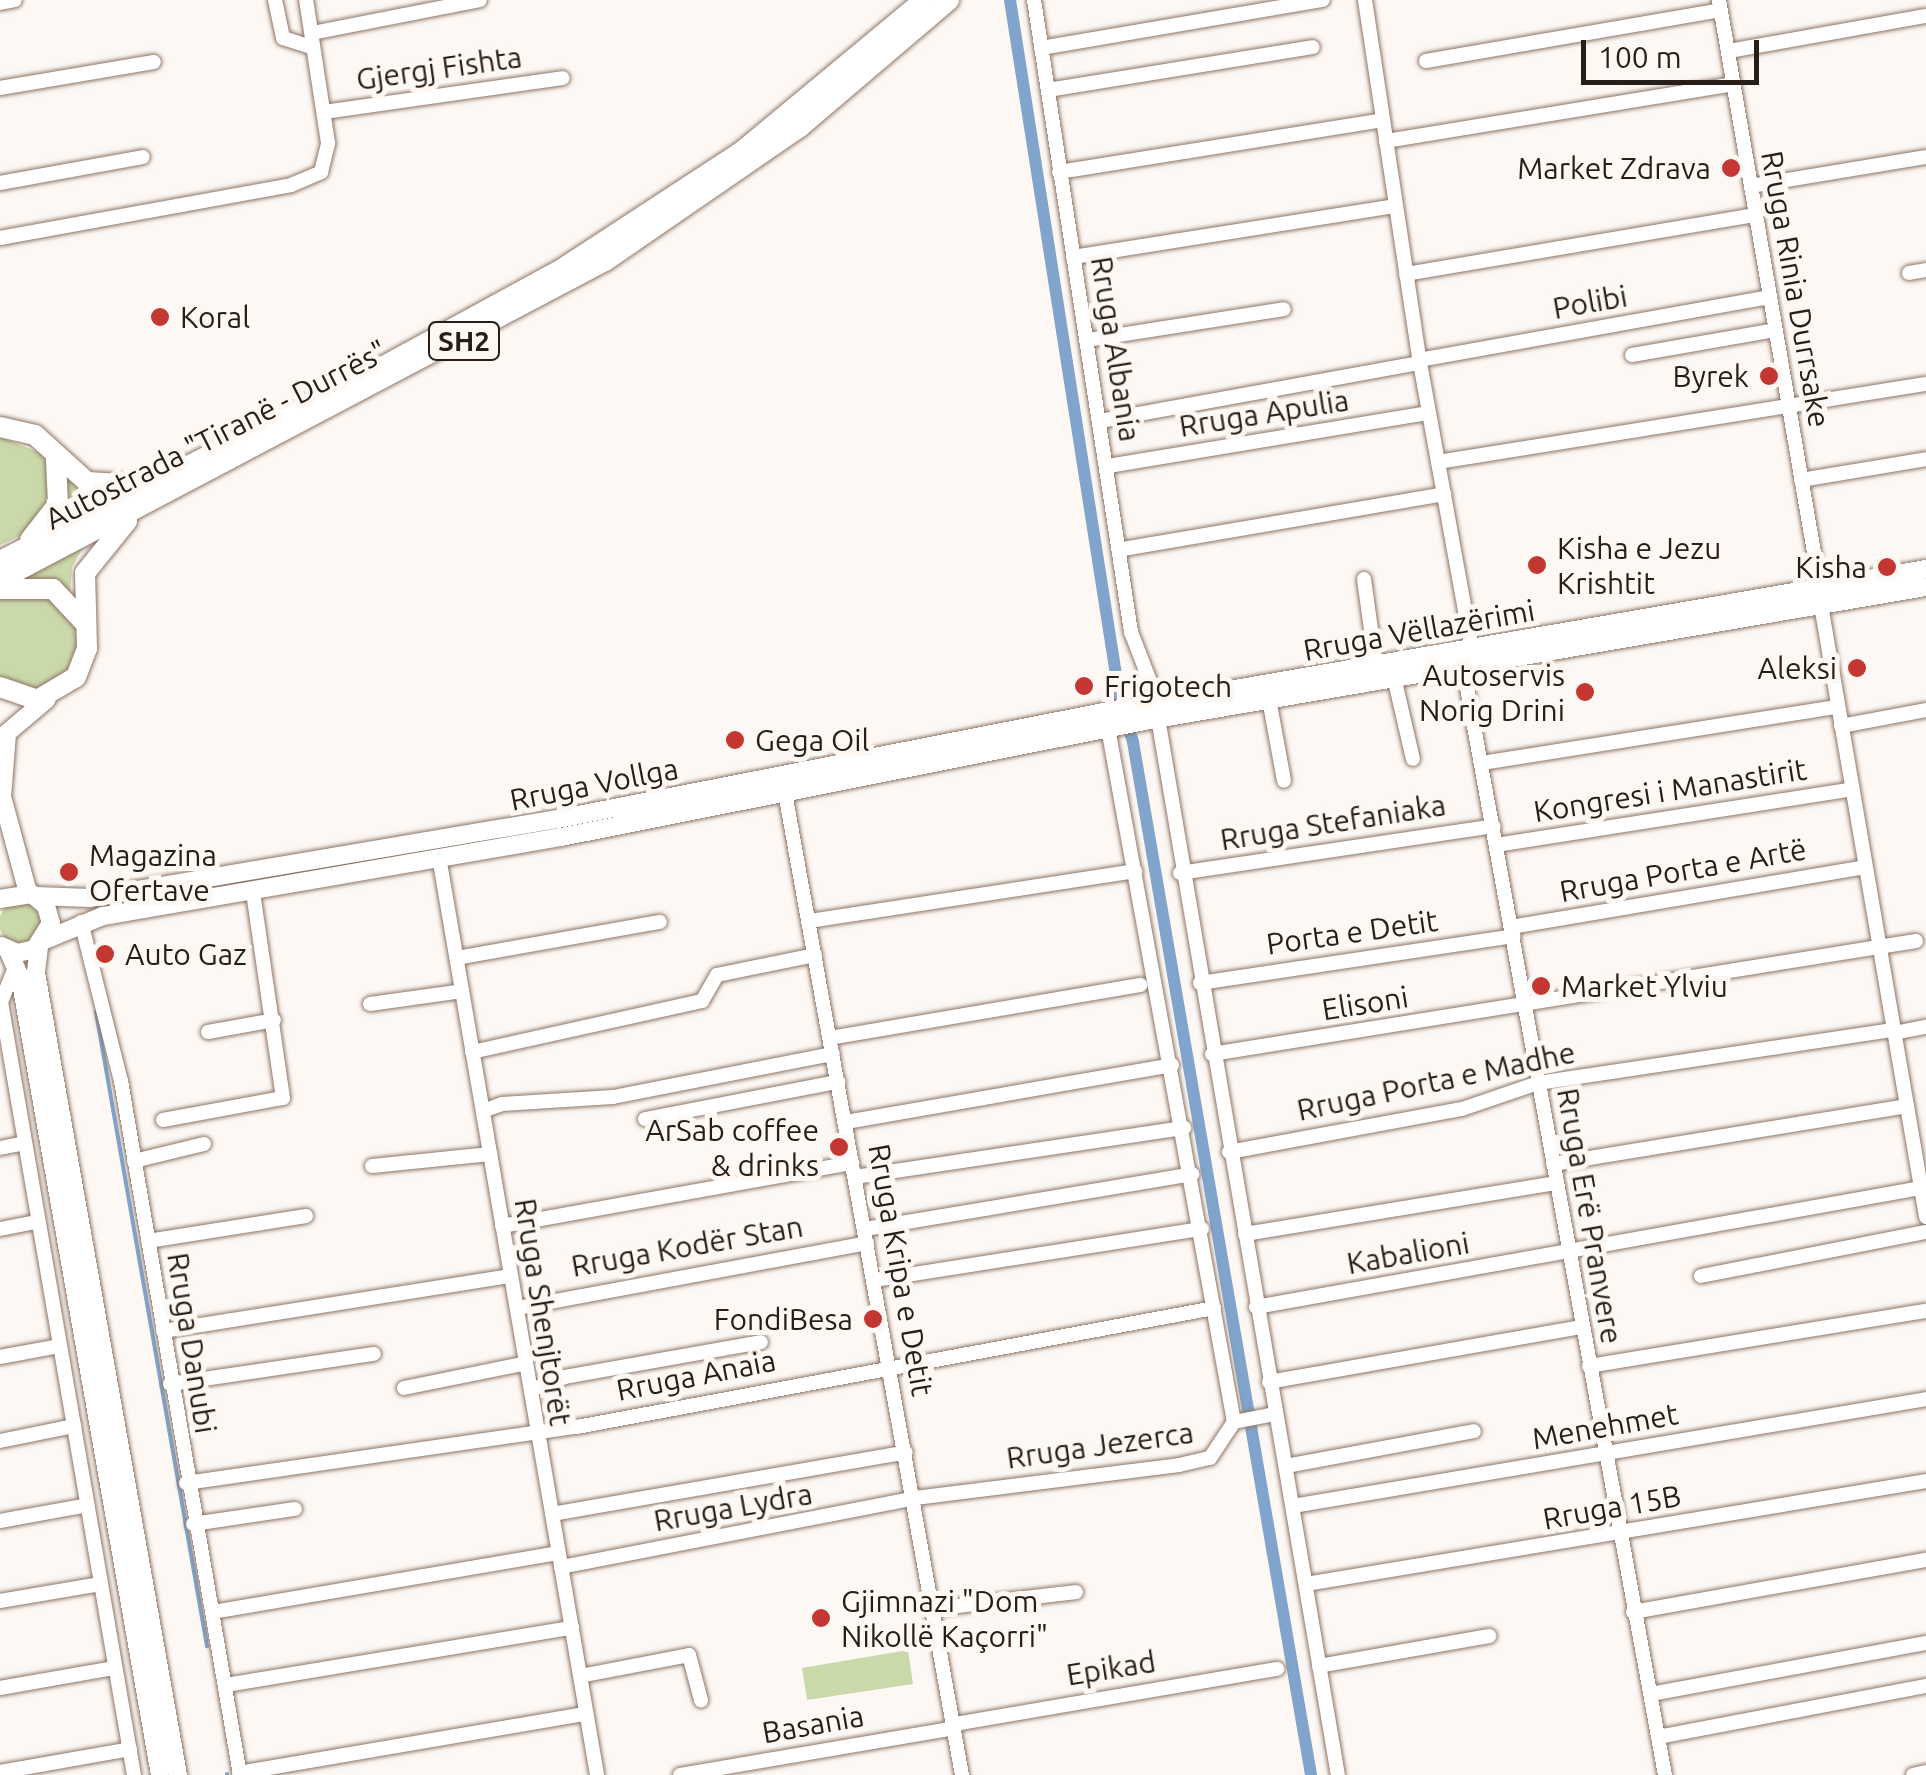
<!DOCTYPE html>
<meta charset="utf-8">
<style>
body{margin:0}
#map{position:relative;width:1926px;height:1775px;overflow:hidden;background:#fdf8f4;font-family:Ubuntu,sans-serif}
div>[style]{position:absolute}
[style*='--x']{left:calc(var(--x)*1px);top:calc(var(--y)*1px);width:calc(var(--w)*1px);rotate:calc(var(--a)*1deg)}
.green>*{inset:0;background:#cad9a9}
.round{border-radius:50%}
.stream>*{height:4px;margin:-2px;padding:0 2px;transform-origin:2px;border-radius:2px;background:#80a4cc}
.canal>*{height:12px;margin:-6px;padding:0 6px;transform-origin:6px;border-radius:6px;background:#80a4cc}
.roads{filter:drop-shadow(0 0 2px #8d7565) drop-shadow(0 0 2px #8d7565)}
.minor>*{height:14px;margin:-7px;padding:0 7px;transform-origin:7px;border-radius:7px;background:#fff}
.major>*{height:18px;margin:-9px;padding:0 9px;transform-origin:9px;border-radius:9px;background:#fff}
.highway>*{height:20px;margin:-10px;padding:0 10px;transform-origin:10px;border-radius:10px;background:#fff}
.dots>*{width:28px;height:28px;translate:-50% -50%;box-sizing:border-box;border:5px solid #fdf8f4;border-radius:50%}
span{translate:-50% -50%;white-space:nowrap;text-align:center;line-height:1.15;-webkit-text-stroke:10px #fdf8f4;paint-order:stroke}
.shield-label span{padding:2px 8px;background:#fdf8f4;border:2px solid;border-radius:8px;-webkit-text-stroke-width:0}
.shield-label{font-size:28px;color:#281e18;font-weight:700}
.street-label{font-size:30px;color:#281e18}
.poi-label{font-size:30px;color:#281e18}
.right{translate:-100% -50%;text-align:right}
.left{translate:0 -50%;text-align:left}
.scale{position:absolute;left:1581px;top:40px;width:178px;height:45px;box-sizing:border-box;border:5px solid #281e18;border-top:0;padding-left:12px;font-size:30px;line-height:35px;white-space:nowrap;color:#281e18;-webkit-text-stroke:8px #fdf8f4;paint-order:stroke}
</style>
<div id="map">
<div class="green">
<div style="clip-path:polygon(0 437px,40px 453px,50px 469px,53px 497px,26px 533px,0 545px)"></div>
<div style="clip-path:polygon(67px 479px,89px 492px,116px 495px,59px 521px)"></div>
<div style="clip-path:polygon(85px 544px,72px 567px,70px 594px,22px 577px)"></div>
<div style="clip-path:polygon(45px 591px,79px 621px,76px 667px,37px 691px,0 680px,0 599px)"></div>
<div class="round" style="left:-1px;top:902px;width:42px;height:42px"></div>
<div style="clip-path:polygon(908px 1650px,913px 1684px,807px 1700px,802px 1668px)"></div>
</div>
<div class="stream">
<div style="--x:96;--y:1012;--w:644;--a:80.07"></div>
<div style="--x:227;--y:1774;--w:1;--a:90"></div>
</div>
<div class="canal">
<div style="--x:1010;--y:0;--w:709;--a:81.07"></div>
<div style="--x:1120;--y:700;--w:44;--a:72.8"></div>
<div style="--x:1133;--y:742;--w:1048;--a:80.22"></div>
</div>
<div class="roads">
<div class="minor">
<div style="--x:275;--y:0;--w:39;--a:78"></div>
<div style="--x:283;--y:38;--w:29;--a:18"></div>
<div style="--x:1034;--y:0;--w:639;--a:81.27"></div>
<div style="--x:1131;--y:632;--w:75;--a:68.9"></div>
<div style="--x:1365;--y:0;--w:367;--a:81.4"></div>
<div style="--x:1420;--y:363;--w:291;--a:79.7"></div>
<div style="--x:1719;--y:0;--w:596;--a:80.24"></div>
<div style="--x:0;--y:3;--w:15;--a:-11"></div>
<div style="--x:312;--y:33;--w:171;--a:-11.1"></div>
<div style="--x:1041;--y:48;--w:286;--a:-9.7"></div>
<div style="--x:1729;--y:51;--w:200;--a:-10.1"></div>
<div style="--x:1426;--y:61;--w:299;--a:-9.8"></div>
<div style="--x:0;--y:88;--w:156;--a:-9.6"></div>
<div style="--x:1048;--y:90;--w:268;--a:-9.2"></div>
<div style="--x:324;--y:112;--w:241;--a:-8.1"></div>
<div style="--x:1386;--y:141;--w:352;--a:-9.3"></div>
<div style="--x:1059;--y:172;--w:328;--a:-9.1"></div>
<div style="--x:0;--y:183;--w:145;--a:-10.3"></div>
<div style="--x:1751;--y:186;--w:177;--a:-9.4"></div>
<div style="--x:0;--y:238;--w:296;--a:-10.3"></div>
<div style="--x:291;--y:185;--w:33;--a:-23"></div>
<div style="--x:321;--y:172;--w:30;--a:-76"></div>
<div style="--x:328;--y:143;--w:145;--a:-98.7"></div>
<div style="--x:1073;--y:257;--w:327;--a:-9"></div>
<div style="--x:1909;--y:273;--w:17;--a:-10"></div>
<div style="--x:1406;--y:274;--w:355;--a:-9.6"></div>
<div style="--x:1087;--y:340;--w:199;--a:-8.9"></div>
<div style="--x:1632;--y:355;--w:145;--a:-9.9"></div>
<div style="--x:1419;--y:360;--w:357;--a:-10.2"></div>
<div style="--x:1100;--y:421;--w:325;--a:-10.3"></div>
<div style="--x:1438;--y:462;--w:494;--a:-9.1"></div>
<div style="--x:1108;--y:466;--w:325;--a:-9.4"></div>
<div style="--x:1801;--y:480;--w:127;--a:-9.5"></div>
<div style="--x:1123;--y:549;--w:326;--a:-9.7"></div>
<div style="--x:1364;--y:579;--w:87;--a:82.1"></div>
<div style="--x:1821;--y:605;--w:621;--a:80.26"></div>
<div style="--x:1463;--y:666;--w:1127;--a:79.68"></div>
<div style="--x:1394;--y:677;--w:84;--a:77"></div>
<div style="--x:1269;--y:699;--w:83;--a:79.6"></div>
<div style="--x:1158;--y:718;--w:1072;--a:80.34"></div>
<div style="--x:1841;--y:726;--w:86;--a:-10.7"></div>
<div style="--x:1108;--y:728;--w:705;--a:79.71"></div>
<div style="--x:1482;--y:763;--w:359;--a:-9"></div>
<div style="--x:784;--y:787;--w:1004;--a:79.79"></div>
<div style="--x:1496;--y:845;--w:360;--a:-8.9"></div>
<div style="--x:439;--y:857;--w:931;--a:80.23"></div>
<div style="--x:1180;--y:873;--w:317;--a:-8.5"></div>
<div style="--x:809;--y:921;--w:330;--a:-8.7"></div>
<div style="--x:81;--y:922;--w:164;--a:75.9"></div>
<div style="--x:121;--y:1081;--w:704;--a:80.27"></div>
<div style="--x:1511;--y:927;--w:359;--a:-9.6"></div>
<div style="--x:457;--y:958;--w:206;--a:-10.1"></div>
<div style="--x:16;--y:965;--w:40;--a:112"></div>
<div style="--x:1;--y:1002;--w:784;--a:80.24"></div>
<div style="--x:1200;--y:983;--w:317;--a:-8.5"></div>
<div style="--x:370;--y:1004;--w:93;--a:-8"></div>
<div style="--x:208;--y:1032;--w:67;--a:-10.3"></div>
<div style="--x:1894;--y:1033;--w:33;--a:-11"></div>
<div style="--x:830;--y:1038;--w:315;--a:-9.7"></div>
<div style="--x:472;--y:1052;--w:236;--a:-12.5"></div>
<div style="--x:702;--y:1001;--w:30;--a:-60"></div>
<div style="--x:717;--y:975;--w:100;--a:-11.5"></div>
<div style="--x:1212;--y:1054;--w:713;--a:-9.12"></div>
<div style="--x:483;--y:1111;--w:20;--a:-20"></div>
<div style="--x:502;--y:1104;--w:111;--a:-3.6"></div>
<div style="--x:613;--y:1097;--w:224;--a:-11.1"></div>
<div style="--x:645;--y:1119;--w:197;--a:-10.9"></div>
<div style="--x:163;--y:1120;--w:122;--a:-10.4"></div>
<div style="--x:283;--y:1098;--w:207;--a:-98.3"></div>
<div style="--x:846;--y:1122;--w:331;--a:-9.9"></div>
<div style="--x:0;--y:1148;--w:25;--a:-11"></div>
<div style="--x:1229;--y:1152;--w:237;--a:-10.5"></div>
<div style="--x:1462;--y:1109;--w:80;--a:-18.9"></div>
<div style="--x:1538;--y:1083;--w:359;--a:-8.5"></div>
<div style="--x:134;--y:1161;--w:72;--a:-13.7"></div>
<div style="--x:1553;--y:1164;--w:359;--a:-9.3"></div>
<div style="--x:372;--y:1166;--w:119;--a:-5.8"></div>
<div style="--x:855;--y:1177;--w:333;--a:-8.5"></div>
<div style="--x:502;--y:1226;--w:356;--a:-10.2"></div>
<div style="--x:0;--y:1229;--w:38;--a:-11"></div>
<div style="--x:865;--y:1229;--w:332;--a:-9.5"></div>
<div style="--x:1245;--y:1234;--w:316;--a:-9.3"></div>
<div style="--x:148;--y:1241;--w:160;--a:-9"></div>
<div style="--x:1701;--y:1276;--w:229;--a:-11.1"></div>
<div style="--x:875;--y:1280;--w:331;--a:-8.9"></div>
<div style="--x:1256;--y:1307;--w:676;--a:-10.15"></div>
<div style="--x:517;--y:1308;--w:356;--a:-10.5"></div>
<div style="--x:163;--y:1331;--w:352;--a:-9"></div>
<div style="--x:0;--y:1357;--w:61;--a:-10.4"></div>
<div style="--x:1589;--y:1366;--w:341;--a:-9.3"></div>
<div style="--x:1269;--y:1382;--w:318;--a:-10"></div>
<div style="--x:170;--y:1384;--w:206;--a:-8.4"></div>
<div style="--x:404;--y:1388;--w:120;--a:-11.5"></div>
<div style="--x:531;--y:1390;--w:36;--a:-21"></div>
<div style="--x:565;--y:1377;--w:199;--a:-10.1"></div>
<div style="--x:0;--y:1441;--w:76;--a:-11.5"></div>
<div style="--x:1286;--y:1466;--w:191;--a:-10.5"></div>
<div style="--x:186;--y:1483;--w:395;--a:-8.2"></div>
<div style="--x:577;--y:1427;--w:648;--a:-10.58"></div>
<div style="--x:1293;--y:1506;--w:642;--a:-9.59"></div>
<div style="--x:552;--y:1514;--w:359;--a:-9.9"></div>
<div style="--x:0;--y:1521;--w:89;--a:-10.3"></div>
<div style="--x:193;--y:1524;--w:103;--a:-8.4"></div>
<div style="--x:561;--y:1567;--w:361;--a:-11"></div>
<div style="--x:915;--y:1498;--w:266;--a:-7.1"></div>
<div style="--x:1179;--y:1465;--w:32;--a:-13"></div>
<div style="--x:1210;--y:1458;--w:43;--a:-56.3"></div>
<div style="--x:1234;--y:1422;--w:42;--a:-11"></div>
<div style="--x:1306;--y:1584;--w:628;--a:-9.43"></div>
<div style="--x:0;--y:1601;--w:102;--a:-9.6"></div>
<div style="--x:932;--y:1609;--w:145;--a:-6.7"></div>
<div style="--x:213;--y:1612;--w:350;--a:-9.7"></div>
<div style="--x:1633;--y:1612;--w:298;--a:-10.1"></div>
<div style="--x:1319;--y:1666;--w:173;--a:-10"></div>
<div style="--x:580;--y:1676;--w:111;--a:-10.9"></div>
<div style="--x:689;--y:1655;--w:47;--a:75.1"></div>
<div style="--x:226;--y:1685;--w:351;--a:-9.4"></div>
<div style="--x:0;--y:1688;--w:115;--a:-10"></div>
<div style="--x:1651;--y:1694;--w:280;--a:-10.5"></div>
<div style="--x:955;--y:1724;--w:327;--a:-9.7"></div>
<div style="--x:1658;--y:1737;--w:273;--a:-10.8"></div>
<div style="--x:0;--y:1772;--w:132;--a:-10"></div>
<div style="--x:239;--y:1773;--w:351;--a:-9.7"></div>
<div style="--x:680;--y:1775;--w:279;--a:-9.7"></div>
<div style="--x:1913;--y:1775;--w:13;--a:-13"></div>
</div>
<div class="major">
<div style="--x:0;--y:789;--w:108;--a:74.9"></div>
<div style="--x:2;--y:797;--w:64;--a:-85.5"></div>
<div style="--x:7;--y:733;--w:52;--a:-40.4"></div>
<div style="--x:36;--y:896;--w:54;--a:2.1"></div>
<div style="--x:90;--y:898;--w:475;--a:-9.6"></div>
<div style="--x:558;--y:819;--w:567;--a:-11.09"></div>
<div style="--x:1114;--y:710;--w:824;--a:-9.85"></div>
<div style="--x:0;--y:899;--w:32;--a:-9"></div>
<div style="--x:32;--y:894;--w:18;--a:41"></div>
<div style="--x:46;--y:906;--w:18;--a:74"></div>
<div style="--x:51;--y:923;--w:31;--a:122"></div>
<div style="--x:35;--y:949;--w:18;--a:167"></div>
<div style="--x:17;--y:953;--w:17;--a:-156"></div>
<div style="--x:45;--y:940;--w:63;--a:-22.5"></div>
<div style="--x:103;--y:916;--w:465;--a:-9.8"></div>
<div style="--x:561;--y:837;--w:601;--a:-11.24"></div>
<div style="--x:1150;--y:720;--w:787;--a:-9.73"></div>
<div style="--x:39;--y:947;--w:26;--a:97"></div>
<div style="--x:36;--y:973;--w:814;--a:79.96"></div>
<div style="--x:8;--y:950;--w:30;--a:66"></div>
<div style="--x:20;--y:977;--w:810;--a:80.05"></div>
</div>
<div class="highway">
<div style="--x:0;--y:427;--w:36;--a:13"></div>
<div style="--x:35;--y:435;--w:70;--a:42.1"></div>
<div style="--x:87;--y:482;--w:50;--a:3.4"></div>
<div style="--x:30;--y:540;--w:46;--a:-52.1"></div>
<div style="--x:58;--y:504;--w:44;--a:-92.6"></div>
<div style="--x:0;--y:561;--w:391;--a:-26.8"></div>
<div style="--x:349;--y:385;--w:246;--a:-28.6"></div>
<div style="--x:565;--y:267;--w:210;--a:-33.2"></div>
<div style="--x:741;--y:152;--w:238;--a:-39.7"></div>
<div style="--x:0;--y:580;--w:684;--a:-27.8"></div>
<div style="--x:605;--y:261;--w:237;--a:-34.5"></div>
<div style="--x:800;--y:127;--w:196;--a:-40.4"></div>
<div style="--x:0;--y:589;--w:53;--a:0"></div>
<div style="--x:53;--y:589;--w:45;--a:46.8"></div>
<div style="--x:0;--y:687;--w:39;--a:19"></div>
<div style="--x:37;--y:700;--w:45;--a:-30.5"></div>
<div style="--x:76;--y:677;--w:31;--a:-69"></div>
<div style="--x:87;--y:648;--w:75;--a:-91.5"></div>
<div style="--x:85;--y:573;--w:67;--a:-51.1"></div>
</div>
</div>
<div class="dots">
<div style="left:1731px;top:168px;background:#c43632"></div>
<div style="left:160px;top:317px;background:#c43632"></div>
<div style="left:1769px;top:376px;background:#c43632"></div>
<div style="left:1537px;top:565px;background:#c43632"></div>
<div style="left:1887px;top:567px;background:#c43632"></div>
<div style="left:1857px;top:668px;background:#c43632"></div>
<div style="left:1084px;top:686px;background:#c43632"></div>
<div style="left:1585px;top:692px;background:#c43632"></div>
<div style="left:735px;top:740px;background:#c43632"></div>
<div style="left:69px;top:872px;background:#c43632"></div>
<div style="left:105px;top:954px;background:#c43632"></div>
<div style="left:1541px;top:986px;background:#c43632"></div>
<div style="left:839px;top:1147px;background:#c43632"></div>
<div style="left:873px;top:1319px;background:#c43632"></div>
<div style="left:821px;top:1618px;background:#c43632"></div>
</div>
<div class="shield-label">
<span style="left:464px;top:341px">SH2</span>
</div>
<div class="street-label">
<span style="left:439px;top:68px;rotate:-8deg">Gjergj Fishta</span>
<span style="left:1796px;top:289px;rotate:80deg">Rruga Rinia Durrsake</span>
<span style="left:1590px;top:302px;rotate:-10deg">Polibi</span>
<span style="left:1116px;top:349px;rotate:81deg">Rruga Albania</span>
<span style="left:1264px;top:413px;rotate:-9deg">Rruga Apulia</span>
<span style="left:216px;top:435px;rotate:-27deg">Autostrada "Tiranë - Durrës"</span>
<span style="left:1419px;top:630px;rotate:-10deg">Rruga Vëllazërimi</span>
<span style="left:594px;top:784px;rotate:-11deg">Rruga Vollga</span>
<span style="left:1670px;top:790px;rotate:-9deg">Kongresi i Manastirit</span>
<span style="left:1333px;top:822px;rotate:-9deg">Rruga Stefaniaka</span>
<span style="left:1683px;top:870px;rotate:-10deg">Rruga Porta e Artë</span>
<span style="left:1352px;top:932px;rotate:-8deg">Porta e Detit</span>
<span style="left:1365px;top:1003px;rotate:-9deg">Elisoni</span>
<span style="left:1436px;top:1081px;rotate:-12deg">Rruga Porta e Madhe</span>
<span style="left:1590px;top:1216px;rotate:80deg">Rruga Erë Pranvere</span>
<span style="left:687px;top:1246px;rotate:-10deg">Rruga Kodër Stan</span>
<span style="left:1408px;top:1253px;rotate:-10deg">Kabalioni</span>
<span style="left:901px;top:1270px;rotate:80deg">Rruga Kripa e Detit</span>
<span style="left:543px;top:1312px;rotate:81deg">Rruga Shenjtorët</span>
<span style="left:192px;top:1343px;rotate:81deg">Rruga Danubi</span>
<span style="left:696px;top:1375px;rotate:-11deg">Rruga Anaia</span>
<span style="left:1605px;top:1426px;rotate:-10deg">Menehmet</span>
<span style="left:1100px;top:1445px;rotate:-8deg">Rruga Jezerca</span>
<span style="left:733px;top:1507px;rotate:-10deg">Rruga Lydra</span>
<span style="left:1612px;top:1507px;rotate:-10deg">Rruga 15B</span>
<span style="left:1111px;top:1668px;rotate:-9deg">Epikad</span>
<span style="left:813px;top:1724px;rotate:-10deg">Basania</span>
</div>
<div class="poi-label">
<span class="right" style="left:1711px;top:168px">Market Zdrava</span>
<span class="left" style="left:180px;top:317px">Koral</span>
<span class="right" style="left:1749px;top:376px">Byrek</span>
<span class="left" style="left:1557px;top:565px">Kisha e Jezu<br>Krishtit</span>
<span class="right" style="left:1867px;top:567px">Kisha</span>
<span class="right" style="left:1837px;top:668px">Aleksi</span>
<span class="right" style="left:1565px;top:692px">Autoservis<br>Norig Drini</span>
<span class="left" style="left:1104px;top:686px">Frigotech</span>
<span class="left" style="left:755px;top:740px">Gega Oil</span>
<span class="left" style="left:89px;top:872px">Magazina<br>Ofertave</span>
<span class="left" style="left:125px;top:954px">Auto Gaz</span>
<span class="left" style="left:1561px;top:986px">Market Ylviu</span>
<span class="right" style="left:819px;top:1147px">ArSab coffee<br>&amp; drinks</span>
<span class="right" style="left:853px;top:1319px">FondiBesa</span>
<span class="left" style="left:841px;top:1618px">Gjimnazi "Dom<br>Nikollë Kaçorri"</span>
</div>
<div class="scale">100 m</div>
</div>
